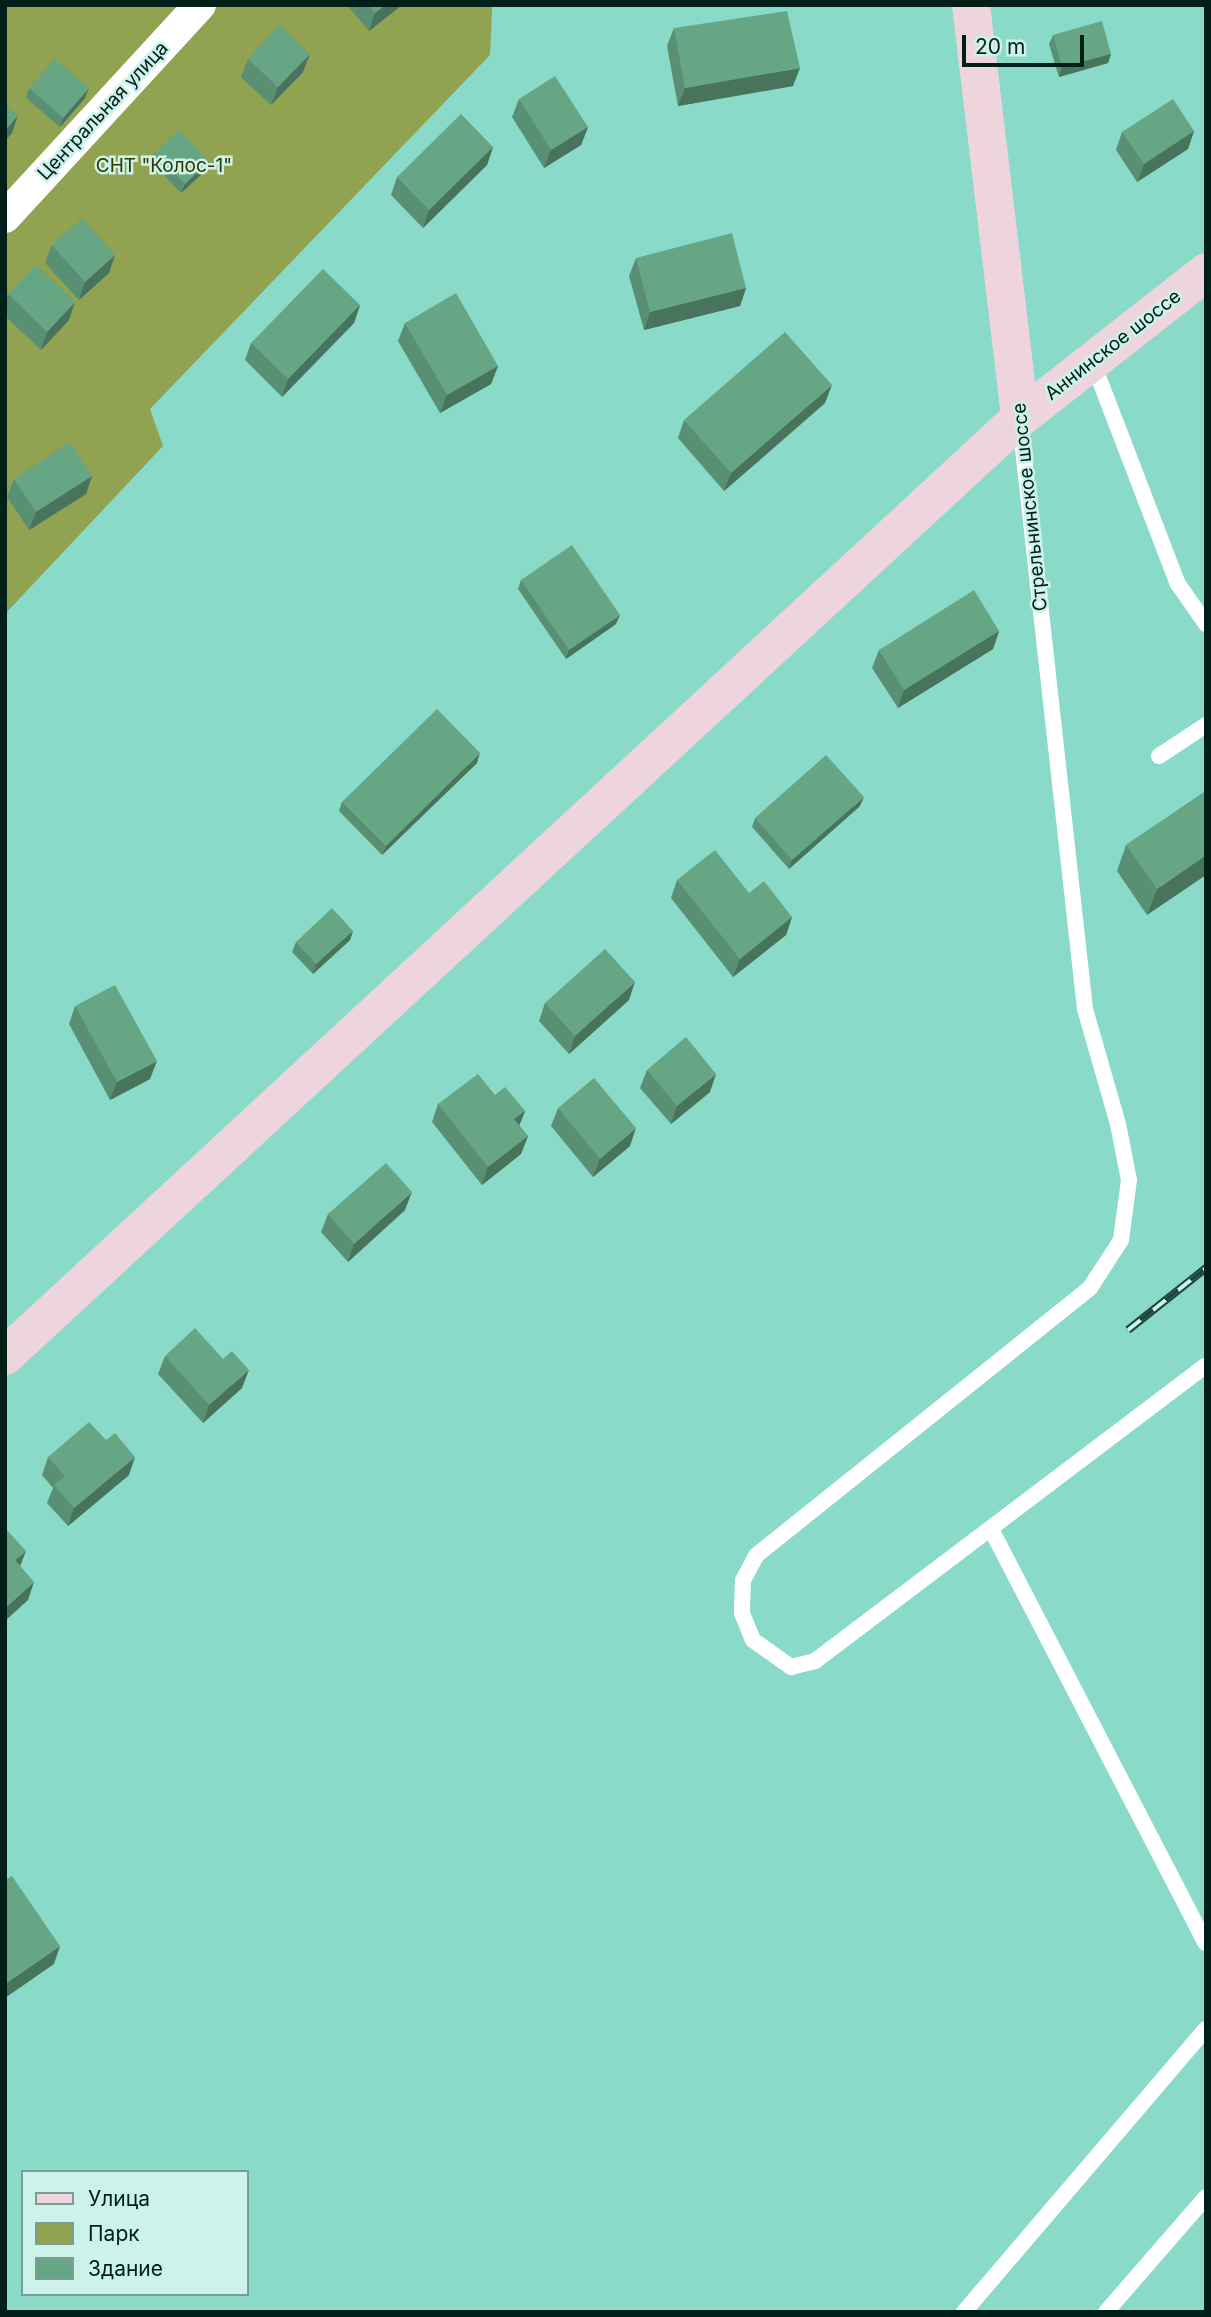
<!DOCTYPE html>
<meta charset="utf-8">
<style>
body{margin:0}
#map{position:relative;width:1211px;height:2317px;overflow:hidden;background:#8adac9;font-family:Inter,sans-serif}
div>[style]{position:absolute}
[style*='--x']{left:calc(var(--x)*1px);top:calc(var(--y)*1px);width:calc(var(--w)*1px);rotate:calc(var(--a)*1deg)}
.green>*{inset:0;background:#91a251}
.lane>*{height:16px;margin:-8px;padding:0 8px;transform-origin:8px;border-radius:8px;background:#fff}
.street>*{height:32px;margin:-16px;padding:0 16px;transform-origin:16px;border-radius:16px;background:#fff}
.secondary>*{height:38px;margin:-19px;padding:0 19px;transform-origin:19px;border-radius:19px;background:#eed4dc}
.rail>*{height:8px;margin-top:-4px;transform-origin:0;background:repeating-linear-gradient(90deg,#ccf2e9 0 16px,#1d463e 0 32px);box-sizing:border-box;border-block:2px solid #1d463e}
.wall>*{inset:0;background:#598f72}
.shaded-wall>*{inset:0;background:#48745c}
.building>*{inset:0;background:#67a684}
span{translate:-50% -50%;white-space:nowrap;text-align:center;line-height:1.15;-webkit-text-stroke:5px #ccf2e9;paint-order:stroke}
.street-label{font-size:19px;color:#001f19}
.park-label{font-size:19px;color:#303900}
.frame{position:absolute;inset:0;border:7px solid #001f19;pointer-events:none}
.legend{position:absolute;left:21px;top:2170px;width:228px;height:126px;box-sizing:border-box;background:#ccf2e9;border:2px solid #7a9e96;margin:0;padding:9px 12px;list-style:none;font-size:21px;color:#001f19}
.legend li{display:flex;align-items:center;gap:14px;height:35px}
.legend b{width:35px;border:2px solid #7a9e96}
.scale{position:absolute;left:962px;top:35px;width:122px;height:32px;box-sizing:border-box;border:4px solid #001f19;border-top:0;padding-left:9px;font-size:21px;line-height:24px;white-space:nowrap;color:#001f19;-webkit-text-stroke:5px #ccf2e9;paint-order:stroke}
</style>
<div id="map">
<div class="green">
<div style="clip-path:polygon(5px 5px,492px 5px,492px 12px,490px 55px,150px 409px,163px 446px,5px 614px)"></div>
</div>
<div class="lane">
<div style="--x:1093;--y:363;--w:237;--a:69"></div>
<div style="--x:1178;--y:584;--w:49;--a:55"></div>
<div style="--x:1020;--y:422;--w:591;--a:83.68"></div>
<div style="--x:1085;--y:1009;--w:120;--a:74"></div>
<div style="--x:1118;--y:1124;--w:57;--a:78.9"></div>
<div style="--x:1129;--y:1180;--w:61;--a:97.6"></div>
<div style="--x:1121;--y:1240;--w:57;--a:122.9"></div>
<div style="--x:1090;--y:1288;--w:428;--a:141.3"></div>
<div style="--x:756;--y:1556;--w:27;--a:118"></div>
<div style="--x:743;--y:1580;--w:33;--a:92"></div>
<div style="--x:742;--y:1613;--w:29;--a:68"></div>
<div style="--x:753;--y:1640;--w:47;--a:35.4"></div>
<div style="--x:791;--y:1667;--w:25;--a:-14"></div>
<div style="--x:815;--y:1661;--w:490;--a:-37.1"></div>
<div style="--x:1159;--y:756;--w:56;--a:-33.4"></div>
<div style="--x:992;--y:1531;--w:464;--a:62.6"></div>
<div style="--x:964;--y:2312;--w:372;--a:-49.5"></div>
<div style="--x:1106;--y:2312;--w:152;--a:-49"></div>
</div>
<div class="street">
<div style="--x:5;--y:217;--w:288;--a:-47.4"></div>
</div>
<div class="secondary">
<div style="--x:971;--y:5;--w:416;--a:83.2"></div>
<div style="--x:5;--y:1356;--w:1382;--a:-42.74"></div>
<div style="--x:1020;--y:418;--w:236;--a:-38.1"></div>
</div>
<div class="rail">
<div style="--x:1128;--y:1330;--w:100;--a:-38.5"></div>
</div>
<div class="wall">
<div style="clip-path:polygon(347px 5px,402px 5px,369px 31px)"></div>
<div style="clip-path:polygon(674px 28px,793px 86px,678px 106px,667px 46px)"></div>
<div style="clip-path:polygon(1053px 35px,1111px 54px,1108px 63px,1059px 77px,1049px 44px)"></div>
<div style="clip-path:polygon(248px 59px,303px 72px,271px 105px,241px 77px)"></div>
<div style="clip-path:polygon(29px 88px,85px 98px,60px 127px,26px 98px)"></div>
<div style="clip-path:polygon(519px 99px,588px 127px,581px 145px,544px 168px,512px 117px)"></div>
<div style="clip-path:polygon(1194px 131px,1188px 149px,1137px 182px,1116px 150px,1122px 132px)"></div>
<div style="clip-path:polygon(493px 147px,487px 165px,423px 228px,391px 195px,397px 177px)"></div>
<div style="clip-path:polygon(155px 153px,205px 171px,181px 193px,152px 162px)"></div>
<div style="clip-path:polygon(52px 245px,109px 273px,79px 300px,45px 263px)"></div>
<div style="clip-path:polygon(636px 258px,746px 288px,740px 306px,644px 330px,629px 276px)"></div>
<div style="clip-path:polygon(8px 294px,69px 320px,41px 350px,5px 316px,5px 301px)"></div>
<div style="clip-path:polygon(360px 305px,354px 323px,282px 397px,245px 360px,251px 343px)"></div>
<div style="clip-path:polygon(405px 323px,498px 366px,491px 384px,440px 413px,398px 341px)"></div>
<div style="clip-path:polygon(825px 403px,724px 491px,678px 438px,684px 420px)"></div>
<div style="clip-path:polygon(92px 476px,86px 494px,29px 530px,7px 497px,14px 479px)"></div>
<div style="clip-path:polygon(521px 580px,616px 624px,566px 659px,518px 589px)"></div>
<div style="clip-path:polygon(999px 631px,993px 649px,898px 708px,872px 668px,879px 650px)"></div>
<div style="clip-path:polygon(477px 763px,382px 855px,339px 811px,342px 802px)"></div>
<div style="clip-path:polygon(1206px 791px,1147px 915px,1117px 871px,1126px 845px)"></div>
<div style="clip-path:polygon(860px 806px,789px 869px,752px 827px,755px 818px)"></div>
<div style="clip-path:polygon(677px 880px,749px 893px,792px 917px,786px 935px,733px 977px,671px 898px)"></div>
<div style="clip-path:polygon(353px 931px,350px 940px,313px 974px,292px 952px,296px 942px)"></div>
<div style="clip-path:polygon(629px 1000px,569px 1054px,539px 1021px,545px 1003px)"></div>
<div style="clip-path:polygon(75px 1006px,150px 1079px,110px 1100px,69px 1024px)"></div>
<div style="clip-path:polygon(647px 1070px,710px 1092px,671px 1124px,640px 1088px)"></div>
<div style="clip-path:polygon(495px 1095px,525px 1111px,519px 1126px,528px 1136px,521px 1154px,482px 1185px,432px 1122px,438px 1104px)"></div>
<div style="clip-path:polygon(558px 1108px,630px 1146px,593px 1177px,551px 1126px)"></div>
<div style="clip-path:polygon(405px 1210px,348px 1262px,321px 1232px,328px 1214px)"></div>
<div style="clip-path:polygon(165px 1356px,242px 1388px,203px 1423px,158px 1374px)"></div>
<div style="clip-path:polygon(48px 1457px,129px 1475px,68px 1526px,47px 1503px,53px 1488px,42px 1475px)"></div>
</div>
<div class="shaded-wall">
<div style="clip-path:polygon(385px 5px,402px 5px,369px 31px,375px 13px)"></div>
<div style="clip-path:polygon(310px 54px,303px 72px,271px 105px,278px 87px)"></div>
<div style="clip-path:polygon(1111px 54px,1108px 63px,1059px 77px,1062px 67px)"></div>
<div style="clip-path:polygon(800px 68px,793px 86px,678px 106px,685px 88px)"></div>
<div style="clip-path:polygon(89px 88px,85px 98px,60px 127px,63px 118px)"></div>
<div style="clip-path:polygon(18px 115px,12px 133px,5px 141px,5px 131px)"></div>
<div style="clip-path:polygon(588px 127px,581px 145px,544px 168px,551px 150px)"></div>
<div style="clip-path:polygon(1194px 131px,1188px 149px,1137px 182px,1144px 164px)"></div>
<div style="clip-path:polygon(493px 147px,487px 165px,423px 228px,429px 210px)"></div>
<div style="clip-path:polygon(209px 161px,205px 171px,181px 193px,185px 184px)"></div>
<div style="clip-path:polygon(115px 255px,109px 273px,79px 300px,85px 282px)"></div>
<div style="clip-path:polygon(746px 288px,740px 306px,644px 330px,650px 312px)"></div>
<div style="clip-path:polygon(75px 302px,69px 320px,41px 350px,47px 332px)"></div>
<div style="clip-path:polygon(360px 305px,354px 323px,282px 397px,288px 379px)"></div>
<div style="clip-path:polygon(498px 366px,491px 384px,440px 413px,447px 395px)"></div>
<div style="clip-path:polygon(832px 385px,825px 403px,724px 491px,731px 473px)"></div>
<div style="clip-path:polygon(92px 476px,86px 494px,29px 530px,36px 512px)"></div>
<div style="clip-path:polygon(620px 615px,616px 624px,566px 659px,569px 650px)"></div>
<div style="clip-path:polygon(999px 631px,993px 649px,898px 708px,904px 690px)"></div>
<div style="clip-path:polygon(480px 753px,477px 763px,382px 855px,386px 846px)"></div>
<div style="clip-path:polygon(864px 797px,860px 806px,789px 869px,792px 860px)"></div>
<div style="clip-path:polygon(1206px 855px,1206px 875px,1147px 915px,1157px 889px)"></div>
<div style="clip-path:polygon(792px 917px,786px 935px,733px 977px,740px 959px)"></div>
<div style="clip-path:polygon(353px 931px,350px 940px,313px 974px,316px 964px)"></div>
<div style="clip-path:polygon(635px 982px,629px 1000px,569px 1054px,575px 1036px)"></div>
<div style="clip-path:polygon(157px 1061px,150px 1079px,110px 1100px,117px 1082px)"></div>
<div style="clip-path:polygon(716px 1074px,710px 1092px,671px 1124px,677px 1106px)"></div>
<div style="clip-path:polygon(525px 1111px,518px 1129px,514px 1119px)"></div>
<div style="clip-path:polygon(636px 1128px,630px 1146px,593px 1177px,600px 1159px)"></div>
<div style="clip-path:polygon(528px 1136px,521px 1154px,482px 1185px,488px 1167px)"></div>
<div style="clip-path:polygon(412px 1192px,405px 1210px,348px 1262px,354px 1244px)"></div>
<div style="clip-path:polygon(249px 1370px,242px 1388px,203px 1423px,209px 1405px)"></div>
<div style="clip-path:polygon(135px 1457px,129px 1475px,68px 1526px,74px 1508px)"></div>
<div style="clip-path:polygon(26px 1551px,19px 1569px,15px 1560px)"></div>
<div style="clip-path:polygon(34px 1582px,28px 1600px,5px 1621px,5px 1608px)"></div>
<div style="clip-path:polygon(60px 1946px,54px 1964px,5px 1998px,5px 1984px)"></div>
</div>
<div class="building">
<div style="clip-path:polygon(368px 5px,385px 5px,375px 13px)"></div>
<div style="clip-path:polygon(787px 11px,800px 68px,685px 88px,674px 28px)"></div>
<div style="clip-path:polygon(1102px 21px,1111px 54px,1062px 67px,1053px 35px)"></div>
<div style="clip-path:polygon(279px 25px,310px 54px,278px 87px,248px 59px)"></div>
<div style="clip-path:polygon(55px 59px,89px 88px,63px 118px,29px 88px)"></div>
<div style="clip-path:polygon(555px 76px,588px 127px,551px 150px,519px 99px)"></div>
<div style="clip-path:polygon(1173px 99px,1194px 131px,1144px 164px,1122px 132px)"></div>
<div style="clip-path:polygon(5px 105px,18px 115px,5px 131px)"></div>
<div style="clip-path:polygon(461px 114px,493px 147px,429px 210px,397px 177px)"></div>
<div style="clip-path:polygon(179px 130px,209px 161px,185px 184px,155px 153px)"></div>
<div style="clip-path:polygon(82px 218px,115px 255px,85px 282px,52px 245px)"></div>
<div style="clip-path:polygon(732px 233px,746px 288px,650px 312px,636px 258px)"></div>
<div style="clip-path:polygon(36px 265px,75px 302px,47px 332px,8px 294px)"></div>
<div style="clip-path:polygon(323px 269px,360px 305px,288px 379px,251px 343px)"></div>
<div style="clip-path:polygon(456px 293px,498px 366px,447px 395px,405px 323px)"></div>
<div style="clip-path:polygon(785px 332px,832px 385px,731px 473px,684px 420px)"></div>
<div style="clip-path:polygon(70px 442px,92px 476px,36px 512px,14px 479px)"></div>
<div style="clip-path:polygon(572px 545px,620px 615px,569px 650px,521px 580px)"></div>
<div style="clip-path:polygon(974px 590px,999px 631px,904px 690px,879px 650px)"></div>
<div style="clip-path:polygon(437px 709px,480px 753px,386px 846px,342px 802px)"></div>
<div style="clip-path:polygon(826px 755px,864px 797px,792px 860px,755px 818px)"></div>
<div style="clip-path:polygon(1206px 791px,1206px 855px,1157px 889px,1126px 845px)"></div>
<div style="clip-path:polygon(715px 850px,749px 893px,764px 881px,792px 917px,740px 959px,677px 880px)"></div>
<div style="clip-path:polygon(332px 908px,353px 931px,316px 964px,296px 942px)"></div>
<div style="clip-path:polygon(605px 949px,635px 982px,575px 1036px,545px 1003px)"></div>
<div style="clip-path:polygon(115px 985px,157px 1061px,117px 1082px,75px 1006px)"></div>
<div style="clip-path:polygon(686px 1037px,716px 1074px,677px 1106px,647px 1070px)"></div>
<div style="clip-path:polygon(478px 1074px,495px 1095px,505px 1087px,525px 1111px,514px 1119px,528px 1136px,488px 1167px,438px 1104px)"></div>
<div style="clip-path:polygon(594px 1078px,636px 1128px,600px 1159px,558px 1108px)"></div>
<div style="clip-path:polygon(386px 1163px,412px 1192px,354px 1244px,328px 1214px)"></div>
<div style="clip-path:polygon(195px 1328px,223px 1359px,232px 1351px,249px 1370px,209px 1405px,165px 1356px)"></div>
<div style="clip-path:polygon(89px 1422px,106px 1440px,115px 1433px,135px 1457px,74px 1508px,54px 1485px,65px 1476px,48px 1457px)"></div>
<div style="clip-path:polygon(5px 1528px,26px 1551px,15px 1560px,34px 1582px,5px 1608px)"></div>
<div style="clip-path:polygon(12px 1876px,60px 1946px,5px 1984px,5px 1880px)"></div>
</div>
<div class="street-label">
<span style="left:103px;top:111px;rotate:-47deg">Центральная улица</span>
<span style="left:1113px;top:345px;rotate:-38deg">Аннинское шоссе</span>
<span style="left:1030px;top:507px;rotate:-96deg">Стрельнинское шоссе</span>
</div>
<div class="park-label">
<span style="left:164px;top:166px">СНТ "Колос-1"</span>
</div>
<div class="frame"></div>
<ul class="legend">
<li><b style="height:9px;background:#eed4dc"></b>Улица</li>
<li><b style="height:19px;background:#91a251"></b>Парк</li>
<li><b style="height:19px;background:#67a684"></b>Здание</li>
</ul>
<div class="scale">20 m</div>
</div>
